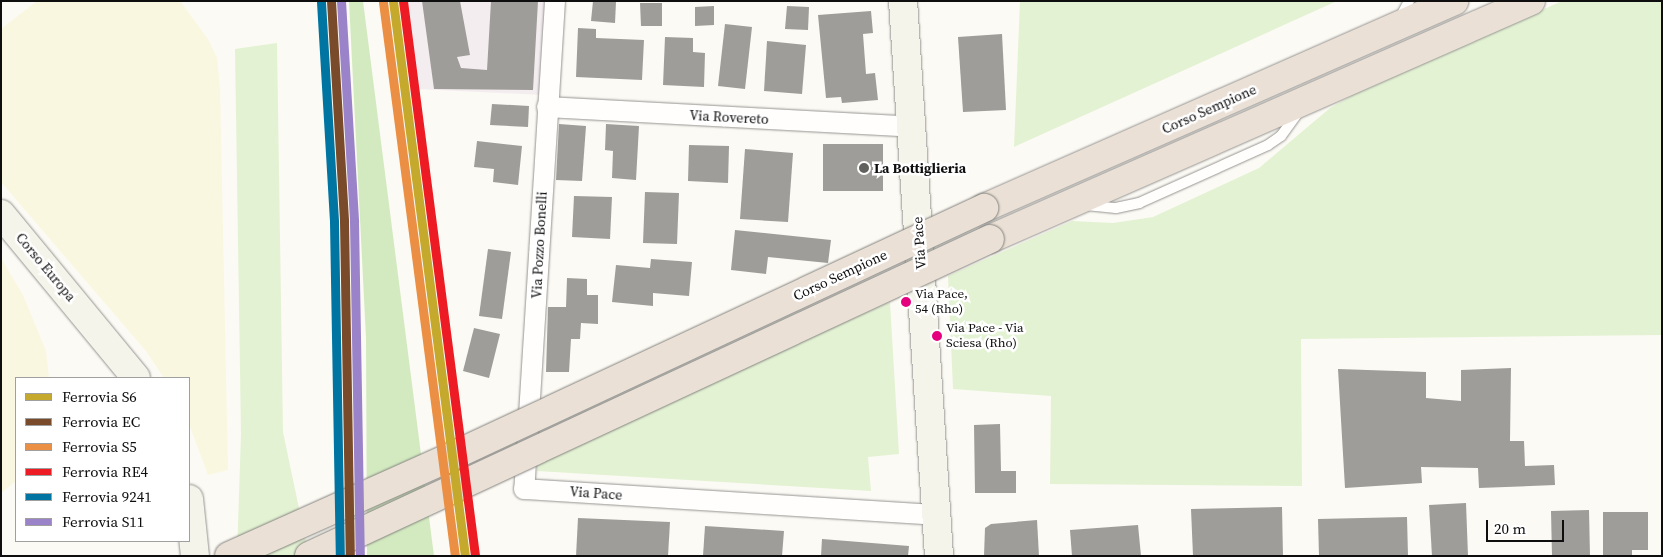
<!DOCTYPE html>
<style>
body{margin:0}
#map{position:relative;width:1663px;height:557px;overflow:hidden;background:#fcfaf4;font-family:"Source Serif 4",serif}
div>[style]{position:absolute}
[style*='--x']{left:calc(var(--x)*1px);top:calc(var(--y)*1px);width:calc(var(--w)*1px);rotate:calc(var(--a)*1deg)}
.industrial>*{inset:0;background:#f4edf0}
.farmland>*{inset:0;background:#f9f7e0}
.green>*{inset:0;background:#e3f2d3}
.forest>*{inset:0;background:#d3eac0}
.building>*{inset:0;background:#9f9d99}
.roads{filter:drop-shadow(0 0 1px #959492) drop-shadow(0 0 1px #959492)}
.lane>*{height:10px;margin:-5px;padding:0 5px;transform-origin:5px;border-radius:5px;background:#fffefd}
.street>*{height:20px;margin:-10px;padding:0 10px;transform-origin:10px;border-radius:10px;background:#fffefd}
.secondary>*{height:28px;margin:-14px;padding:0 14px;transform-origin:14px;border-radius:14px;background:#f5f4ea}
.highway>*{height:28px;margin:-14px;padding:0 14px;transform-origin:14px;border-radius:14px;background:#eae0d5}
.bridges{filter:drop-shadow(0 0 1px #82827f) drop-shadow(0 0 1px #82827f)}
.highway-bridge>*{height:28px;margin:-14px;padding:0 14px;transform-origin:14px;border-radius:14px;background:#eae0d5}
.rail-1>*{height:9px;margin:-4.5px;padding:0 4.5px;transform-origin:4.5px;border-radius:4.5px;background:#c5a92d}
.rail-2>*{height:9px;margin:-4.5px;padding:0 4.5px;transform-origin:4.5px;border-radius:4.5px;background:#7a4b2a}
.rail-3>*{height:9px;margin:-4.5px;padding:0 4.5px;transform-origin:4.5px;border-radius:4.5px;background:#eb8f44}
.rail-4>*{height:9px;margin:-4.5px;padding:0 4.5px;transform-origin:4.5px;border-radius:4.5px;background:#ed1c24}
.rail-5>*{height:9px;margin:-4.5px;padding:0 4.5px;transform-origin:4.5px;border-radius:4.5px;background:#0075a1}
.rail-6>*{height:9px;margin:-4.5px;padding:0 4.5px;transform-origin:4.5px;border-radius:4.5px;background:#9a83c9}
.dots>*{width:14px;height:14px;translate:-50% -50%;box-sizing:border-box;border:2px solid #fff;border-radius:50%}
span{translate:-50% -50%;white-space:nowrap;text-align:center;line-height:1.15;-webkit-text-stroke:5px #fff;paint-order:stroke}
.bus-label{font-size:13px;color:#0e0e0e}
.left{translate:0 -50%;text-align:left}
.street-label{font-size:14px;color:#0e0e0e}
.poi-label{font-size:14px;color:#0e0e0e;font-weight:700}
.frame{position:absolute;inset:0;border:2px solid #0e0e0e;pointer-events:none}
.legend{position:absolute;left:15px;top:377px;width:175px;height:165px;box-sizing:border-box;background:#fff;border:1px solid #9f9f9f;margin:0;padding:6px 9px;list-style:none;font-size:15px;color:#0e0e0e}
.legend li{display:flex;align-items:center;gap:10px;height:25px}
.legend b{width:25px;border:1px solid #9f9f9f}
.scale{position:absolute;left:1486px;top:520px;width:78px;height:22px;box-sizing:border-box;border:2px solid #0e0e0e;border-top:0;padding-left:6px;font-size:15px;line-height:18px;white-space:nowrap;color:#0e0e0e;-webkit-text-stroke:4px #fff;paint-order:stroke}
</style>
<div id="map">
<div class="industrial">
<div style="clip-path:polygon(407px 1px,548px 1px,543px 95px,417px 89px)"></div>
</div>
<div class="farmland">
<div style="clip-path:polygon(37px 1px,180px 1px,208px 39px,217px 58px,220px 88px,228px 470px,208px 475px,189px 424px,189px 378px,164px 378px,146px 351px,1px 182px,1px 29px)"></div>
<div style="clip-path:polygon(1px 258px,23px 295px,46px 351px,49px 378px,16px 378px,16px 481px,1px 493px)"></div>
</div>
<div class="green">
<div style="clip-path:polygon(1020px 1px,1337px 1px,1014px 147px)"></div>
<div style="clip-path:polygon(1562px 1px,1662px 1px,1662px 335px,1301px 339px,1302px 486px,1050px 484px,1051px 396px,953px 389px,948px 276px,1072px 221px,1113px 223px,1153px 217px,1259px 168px,1330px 108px,1353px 95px)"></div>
<div style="clip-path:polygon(277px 43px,283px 432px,309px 556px,237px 556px,241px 434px,235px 49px)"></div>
<div style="clip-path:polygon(890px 302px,899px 454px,868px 457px,871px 491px,537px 471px,538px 459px)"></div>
</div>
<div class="forest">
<div style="clip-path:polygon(349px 1px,363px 1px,434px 556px,367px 556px,366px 338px)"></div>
</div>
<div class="building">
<div style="clip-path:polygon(422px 1px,460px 1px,470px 55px,457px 57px,461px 68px,487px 70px,491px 1px,538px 1px,533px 90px,434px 89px)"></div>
<div style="clip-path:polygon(593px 1px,616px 2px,615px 23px,591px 21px)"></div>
<div style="clip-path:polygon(640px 3px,662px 3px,662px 26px,641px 26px)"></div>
<div style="clip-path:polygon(714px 6px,714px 25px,695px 26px,695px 7px)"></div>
<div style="clip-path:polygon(787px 6px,809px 7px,808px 30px,785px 29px)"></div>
<div style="clip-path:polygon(871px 11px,873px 33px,863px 34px,866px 74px,875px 73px,878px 100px,842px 103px,841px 97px,826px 98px,818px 15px)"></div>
<div style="clip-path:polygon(725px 24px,752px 27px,745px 89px,718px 86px)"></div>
<div style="clip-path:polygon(578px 28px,596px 29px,596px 38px,644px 40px,642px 80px,576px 77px)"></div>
<div style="clip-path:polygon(1002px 34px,1006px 110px,963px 112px,958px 37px)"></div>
<div style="clip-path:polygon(665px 37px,693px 38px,693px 52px,705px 53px,704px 87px,663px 85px)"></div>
<div style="clip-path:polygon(767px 41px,806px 45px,802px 94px,764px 91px)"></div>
<div style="clip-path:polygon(492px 104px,529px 106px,528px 127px,490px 125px)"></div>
<div style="clip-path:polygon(559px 124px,586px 126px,582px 181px,556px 180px)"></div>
<div style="clip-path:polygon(606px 124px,639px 126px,636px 180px,612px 178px,613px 151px,605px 150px)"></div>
<div style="clip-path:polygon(477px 141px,522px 146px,518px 185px,493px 182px,494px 169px,474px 167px)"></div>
<div style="clip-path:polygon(823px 144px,883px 144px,883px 191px,823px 191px)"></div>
<div style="clip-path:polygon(689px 145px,729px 146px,728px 183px,688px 181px)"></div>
<div style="clip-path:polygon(745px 149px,793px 153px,788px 222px,740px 219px)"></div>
<div style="clip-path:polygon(645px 192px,679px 193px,677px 244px,643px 243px)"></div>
<div style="clip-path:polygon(574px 196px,612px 197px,610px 239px,572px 237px)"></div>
<div style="clip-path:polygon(735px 230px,831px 240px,828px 263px,768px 257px,766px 274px,731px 270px)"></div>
<div style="clip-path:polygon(488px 249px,511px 252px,502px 319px,479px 316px)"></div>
<div style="clip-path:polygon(651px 259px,692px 262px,689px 296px,653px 293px,653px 306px,612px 302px,616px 265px,650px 268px)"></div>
<div style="clip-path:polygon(567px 278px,587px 279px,587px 295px,598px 295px,598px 324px,581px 323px,580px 339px,571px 339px,569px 372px,546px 372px,548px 307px,566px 307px)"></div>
<div style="clip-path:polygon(474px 328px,500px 334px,489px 378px,463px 371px)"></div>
<div style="clip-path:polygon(1511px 368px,1510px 441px,1524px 441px,1525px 466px,1554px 465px,1555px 485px,1479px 488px,1478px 468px,1421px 467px,1422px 483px,1345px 488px,1338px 369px,1426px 372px,1426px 398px,1461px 401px,1461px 370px)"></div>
<div style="clip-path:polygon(1000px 424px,1001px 471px,1016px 471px,1016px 493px,975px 493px,974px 425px)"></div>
<div style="clip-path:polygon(1466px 503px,1468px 556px,1432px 556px,1429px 505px)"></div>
<div style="clip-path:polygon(1282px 507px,1283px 556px,1193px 556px,1191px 509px)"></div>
<div style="clip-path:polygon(1589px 510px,1590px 556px,1552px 556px,1551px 511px)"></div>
<div style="clip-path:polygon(1603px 512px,1648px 512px,1648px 550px,1632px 550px,1632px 556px,1603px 556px)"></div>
<div style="clip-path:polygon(1407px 517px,1408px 556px,1319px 556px,1318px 519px)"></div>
<div style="clip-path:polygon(578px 518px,670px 522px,668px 556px,576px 556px)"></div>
<div style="clip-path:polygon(1037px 520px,1039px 556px,984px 556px,985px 528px,991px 524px)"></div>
<div style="clip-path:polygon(1138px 525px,1141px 556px,1072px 556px,1070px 530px)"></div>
<div style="clip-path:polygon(705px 526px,784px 531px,782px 556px,703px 556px)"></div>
<div style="clip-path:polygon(822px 539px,909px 546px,908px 556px,821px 556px)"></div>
</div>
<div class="roads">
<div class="lane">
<div style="--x:1400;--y:18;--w:19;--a:-62"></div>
<div style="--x:1086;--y:205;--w:30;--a:6"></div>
<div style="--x:1116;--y:208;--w:24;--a:-12"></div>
<div style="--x:1139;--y:203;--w:141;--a:-24.2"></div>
<div style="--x:1268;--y:145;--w:16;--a:-35"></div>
<div style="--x:1281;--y:136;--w:32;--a:-54"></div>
</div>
<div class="street">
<div style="--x:555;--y:1;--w:489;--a:93.6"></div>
<div style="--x:524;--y:489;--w:414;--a:3.6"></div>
<div style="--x:547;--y:107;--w:366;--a:3.1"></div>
</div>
<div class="secondary">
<div style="--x:903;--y:1;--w:556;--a:86.29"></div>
<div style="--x:1;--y:214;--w:212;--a:50.5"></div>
<div style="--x:189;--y:499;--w:57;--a:84"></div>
</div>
<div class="highway">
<div style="--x:984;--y:208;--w:514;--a:-23.77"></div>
<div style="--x:990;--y:239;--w:591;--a:-23.75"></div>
</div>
</div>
<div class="bridges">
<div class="highway-bridge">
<div style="--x:229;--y:556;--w:238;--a:-24.1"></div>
<div style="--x:446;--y:459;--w:594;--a:-25.01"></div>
<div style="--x:309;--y:556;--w:751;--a:-24.96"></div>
</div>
</div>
<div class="rail-1">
<div style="--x:393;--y:1;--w:560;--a:82.61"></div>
</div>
<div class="rail-2">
<div style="--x:331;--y:1;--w:221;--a:86.6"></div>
<div style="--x:344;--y:222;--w:334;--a:89"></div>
</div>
<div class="rail-3">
<div style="--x:383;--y:2;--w:559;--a:82.6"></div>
</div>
<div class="rail-4">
<div style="--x:403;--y:1;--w:559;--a:82.6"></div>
</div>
<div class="rail-5">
<div style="--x:321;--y:2;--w:220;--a:86.6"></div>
<div style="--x:334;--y:222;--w:334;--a:89"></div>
</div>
<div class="rail-6">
<div style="--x:341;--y:1;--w:221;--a:86.6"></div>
<div style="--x:354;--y:222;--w:334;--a:89"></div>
</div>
<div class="dots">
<div style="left:864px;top:168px;background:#61615e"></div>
<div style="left:906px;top:302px;background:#e5007d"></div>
<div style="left:937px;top:336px;background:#e5007d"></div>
</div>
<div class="bus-label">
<span class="left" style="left:915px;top:302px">Via Pace,<br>54 (Rho)</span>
<span class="left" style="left:946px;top:336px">Via Pace - Via<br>Sciesa (Rho)</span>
</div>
<div class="street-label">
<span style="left:1209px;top:109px;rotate:-24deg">Corso Sempione</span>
<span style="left:729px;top:117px;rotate:3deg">Via Rovereto</span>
<span style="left:919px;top:243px;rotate:-94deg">Via Pace</span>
<span style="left:539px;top:245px;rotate:-87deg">Via Pozzo Bonelli</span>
<span style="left:46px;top:267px;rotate:50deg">Corso Europa</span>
<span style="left:840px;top:275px;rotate:-25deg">Corso Sempione</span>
<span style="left:596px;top:493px;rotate:4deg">Via Pace</span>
</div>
<div class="poi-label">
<span class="left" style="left:874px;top:168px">La Bottiglieria</span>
</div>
<div class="frame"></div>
<ul class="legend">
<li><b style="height:6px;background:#c5a92d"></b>Ferrovia S6</li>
<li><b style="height:6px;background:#7a4b2a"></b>Ferrovia EC</li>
<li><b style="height:6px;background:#eb8f44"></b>Ferrovia S5</li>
<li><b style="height:6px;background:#ed1c24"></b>Ferrovia RE4</li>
<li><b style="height:6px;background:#0075a1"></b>Ferrovia 9241</li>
<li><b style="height:6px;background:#9a83c9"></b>Ferrovia S11</li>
</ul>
<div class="scale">20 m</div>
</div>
